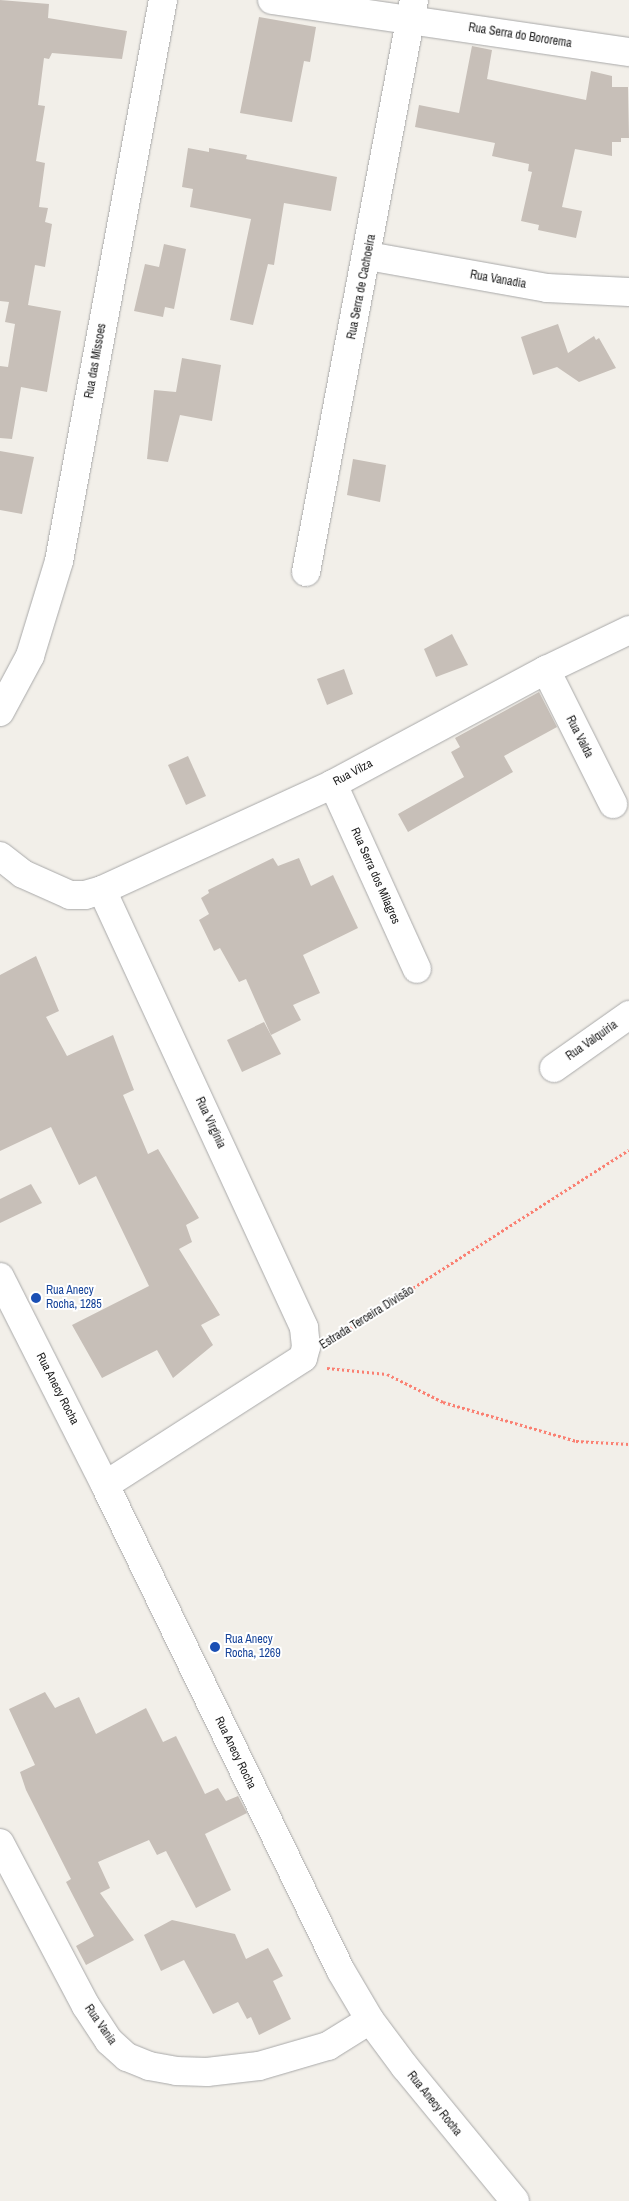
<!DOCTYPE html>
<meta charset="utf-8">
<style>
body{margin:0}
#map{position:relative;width:629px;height:2201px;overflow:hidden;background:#f2efe9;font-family:"Archivo Narrow",sans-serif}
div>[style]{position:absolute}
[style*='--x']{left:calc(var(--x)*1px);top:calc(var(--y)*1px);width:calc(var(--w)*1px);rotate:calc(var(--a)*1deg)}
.building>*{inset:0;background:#c7bfb8}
.path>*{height:3px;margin-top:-1.5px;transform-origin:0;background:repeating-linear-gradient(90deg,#fa8072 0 2.5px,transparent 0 5px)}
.roads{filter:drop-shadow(0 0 1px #a9a9a9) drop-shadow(0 0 1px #a9a9a9)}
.minor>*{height:28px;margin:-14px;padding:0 14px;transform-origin:14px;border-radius:14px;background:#fff}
.dots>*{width:14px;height:14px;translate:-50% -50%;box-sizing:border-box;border:2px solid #fff;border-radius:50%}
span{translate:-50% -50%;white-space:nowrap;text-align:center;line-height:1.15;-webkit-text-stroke:4px #fff;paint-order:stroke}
.street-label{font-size:12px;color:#222}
.transit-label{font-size:12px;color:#164399}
.left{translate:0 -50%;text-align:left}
</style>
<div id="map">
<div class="building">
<div style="clip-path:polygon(0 0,49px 4px,48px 18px,127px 31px,122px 59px,52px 53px,49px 59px,44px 58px,38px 105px,45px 106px,36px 161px,45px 163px,39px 207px,48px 208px,45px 222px,52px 224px,45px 267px,35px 265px,28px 305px,61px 311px,47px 392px,21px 387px,12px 439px,0 438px,0 366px,8px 367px,15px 324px,5px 322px,9px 302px,0 301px)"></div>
<div style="clip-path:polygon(259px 17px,316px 27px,310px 62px,304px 61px,292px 122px,240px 113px)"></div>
<div style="clip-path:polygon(472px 46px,492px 50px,487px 79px,586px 100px,591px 71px,612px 76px,612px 87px,628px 87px,629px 138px,621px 138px,621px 142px,612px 142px,612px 156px,575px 149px,562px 207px,582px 211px,576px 238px,538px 230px,539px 225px,521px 221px,532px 172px,528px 171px,529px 164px,492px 156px,495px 143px,415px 127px,419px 105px,459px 113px)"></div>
<div style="clip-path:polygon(188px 148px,209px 152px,209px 148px,247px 155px,246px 159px,337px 177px,331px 211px,284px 203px,274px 265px,268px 264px,253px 325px,230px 320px,251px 219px,190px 207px,193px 189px,182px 187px)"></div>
<div style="clip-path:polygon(164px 244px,186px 249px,174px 309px,165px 307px,163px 317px,134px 311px,145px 264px,159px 267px)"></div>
<div style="clip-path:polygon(558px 324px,568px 353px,594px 336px,596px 340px,599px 338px,616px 368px,579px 382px,557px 367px,533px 375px,521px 337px)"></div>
<div style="clip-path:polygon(182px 358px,221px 365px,212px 421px,180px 415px,168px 462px,147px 459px,154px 390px,176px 392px)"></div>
<div style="clip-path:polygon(0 451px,34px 457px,22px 514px,0 510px)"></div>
<div style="clip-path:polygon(353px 459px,386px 465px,380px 502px,347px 495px)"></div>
<div style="clip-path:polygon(452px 634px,468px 665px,436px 677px,424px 649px)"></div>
<div style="clip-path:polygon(344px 669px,353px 694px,327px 705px,317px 679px)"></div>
<div style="clip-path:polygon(539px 692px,557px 727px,504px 756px,513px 772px,408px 832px,398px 814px,464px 777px,451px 752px,460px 747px,455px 738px)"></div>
<div style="clip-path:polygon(188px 756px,206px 796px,186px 805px,168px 765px)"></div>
<div style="clip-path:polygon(273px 858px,278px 866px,299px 858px,311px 886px,333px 875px,358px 928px,303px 955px,320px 993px,293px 1005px,301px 1020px,271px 1035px,246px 979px,239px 982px,220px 948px,214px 951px,199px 920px,209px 914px,201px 898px,209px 893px,208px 890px)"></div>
<div style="clip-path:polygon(36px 956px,59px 1011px,46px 1017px,67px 1056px,113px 1035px,134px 1090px,123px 1095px,148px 1154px,158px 1149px,199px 1218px,186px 1225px,192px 1242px,179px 1249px,220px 1315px,201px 1325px,213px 1345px,173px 1378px,157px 1350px,102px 1378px,72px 1325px,149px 1286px,96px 1176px,79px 1185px,51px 1127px,0 1151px,0 975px)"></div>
<div style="clip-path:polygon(264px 1022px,281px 1054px,242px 1072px,227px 1040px)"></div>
<div style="clip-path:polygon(31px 1184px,42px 1203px,0 1223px,0 1199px)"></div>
<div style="clip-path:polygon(45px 1692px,55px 1708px,79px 1697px,96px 1734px,146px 1708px,163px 1742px,176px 1736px,205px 1794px,218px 1788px,226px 1801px,238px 1796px,247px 1813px,205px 1834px,231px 1890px,196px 1908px,166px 1851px,157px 1855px,149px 1840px,98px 1862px,110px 1888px,100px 1893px,134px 1940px,86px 1965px,76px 1946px,94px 1936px,66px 1882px,71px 1879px,26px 1790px,20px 1772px,35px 1765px,9px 1709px)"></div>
<div style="clip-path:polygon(172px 1920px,235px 1934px,246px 1959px,268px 1948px,283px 1976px,273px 1981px,291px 2019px,259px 2035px,251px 2017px,247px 2019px,238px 2002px,213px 2014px,184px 1960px,161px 1971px,144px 1935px)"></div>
</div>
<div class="path">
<div style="--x:333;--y:1339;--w:351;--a:-32.6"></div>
<div style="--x:327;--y:1368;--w:60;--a:5.7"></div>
<div style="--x:387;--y:1374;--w:63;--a:26.6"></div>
<div style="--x:443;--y:1402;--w:139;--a:16.3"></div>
<div style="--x:576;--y:1441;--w:53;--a:3.2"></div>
</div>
<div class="roads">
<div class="minor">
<div style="--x:272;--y:0;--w:361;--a:8.3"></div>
<div style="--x:368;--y:256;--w:182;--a:10.1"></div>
<div style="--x:547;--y:288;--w:82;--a:2.8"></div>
<div style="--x:306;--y:572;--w:582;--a:-79.31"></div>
<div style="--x:546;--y:670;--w:150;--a:63.4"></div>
<div style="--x:0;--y:712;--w:64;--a:-61.8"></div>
<div style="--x:30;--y:656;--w:99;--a:-73"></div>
<div style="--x:59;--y:561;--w:571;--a:-79.5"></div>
<div style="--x:333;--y:784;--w:203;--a:65.6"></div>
<div style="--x:0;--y:856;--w:29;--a:38"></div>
<div style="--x:23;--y:874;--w:51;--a:24.1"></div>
<div style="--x:70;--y:895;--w:15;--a:0"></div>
<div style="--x:85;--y:895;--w:18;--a:-16"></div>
<div style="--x:102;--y:890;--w:254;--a:-24.6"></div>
<div style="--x:333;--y:784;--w:242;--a:-28.2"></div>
<div style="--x:546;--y:670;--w:92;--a:-25.7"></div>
<div style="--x:102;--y:890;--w:482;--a:65.2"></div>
<div style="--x:304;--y:1328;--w:19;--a:84"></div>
<div style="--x:306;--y:1347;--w:11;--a:105"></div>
<div style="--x:303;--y:1358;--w:235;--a:147.3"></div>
<div style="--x:554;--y:1068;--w:92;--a:-35.2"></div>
<div style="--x:0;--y:1277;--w:233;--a:63.2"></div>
<div style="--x:105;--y:1485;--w:540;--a:64.1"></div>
<div style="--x:341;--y:1971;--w:57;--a:59.4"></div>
<div style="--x:370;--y:2020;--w:59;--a:53.3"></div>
<div style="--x:405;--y:2067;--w:173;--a:50.6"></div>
<div style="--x:0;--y:1843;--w:184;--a:62.2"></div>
<div style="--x:86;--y:2006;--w:42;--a:56.7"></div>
<div style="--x:109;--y:2041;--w:24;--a:42"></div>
<div style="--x:127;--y:2057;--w:24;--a:22"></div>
<div style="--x:149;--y:2066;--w:27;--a:10"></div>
<div style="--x:176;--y:2071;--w:31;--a:2"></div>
<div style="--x:207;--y:2072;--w:52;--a:-6.6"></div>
<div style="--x:259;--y:2066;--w:72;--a:-16.2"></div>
<div style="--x:328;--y:2046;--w:49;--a:-31.8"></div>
</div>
</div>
<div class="dots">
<div style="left:36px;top:1298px;background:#1a4fb4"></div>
<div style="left:215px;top:1647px;background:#1a4fb4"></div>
</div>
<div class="street-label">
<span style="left:520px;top:36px;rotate:9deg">Rua Serra do Bororema</span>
<span style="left:498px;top:280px;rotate:10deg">Rua Vanadia</span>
<span style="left:362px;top:287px;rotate:-79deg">Rua Serra de Cachoeira</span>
<span style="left:96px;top:361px;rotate:-80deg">Rua das Missoes</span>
<span style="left:579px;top:737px;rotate:63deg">Rua Valda</span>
<span style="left:353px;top:773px;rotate:-28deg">Rua Vilza</span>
<span style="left:375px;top:876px;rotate:66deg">Rua Serra dos Milagres</span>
<span style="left:592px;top:1041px;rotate:-35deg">Rua Valquíria</span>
<span style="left:210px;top:1123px;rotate:65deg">Rua Virginia</span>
<span style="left:367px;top:1318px;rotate:-32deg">Estrada Terceira Divisão</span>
<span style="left:57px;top:1389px;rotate:63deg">Rua Anecy Rocha</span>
<span style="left:235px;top:1753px;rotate:64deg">Rua Anecy Rocha</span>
<span style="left:100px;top:2025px;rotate:55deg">Rua Vania</span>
<span style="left:434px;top:2104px;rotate:51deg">Rua Anecy Rocha</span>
</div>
<div class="transit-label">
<span class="left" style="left:46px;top:1298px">Rua Anecy<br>Rocha, 1285</span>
<span class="left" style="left:225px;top:1647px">Rua Anecy<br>Rocha, 1269</span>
</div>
</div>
